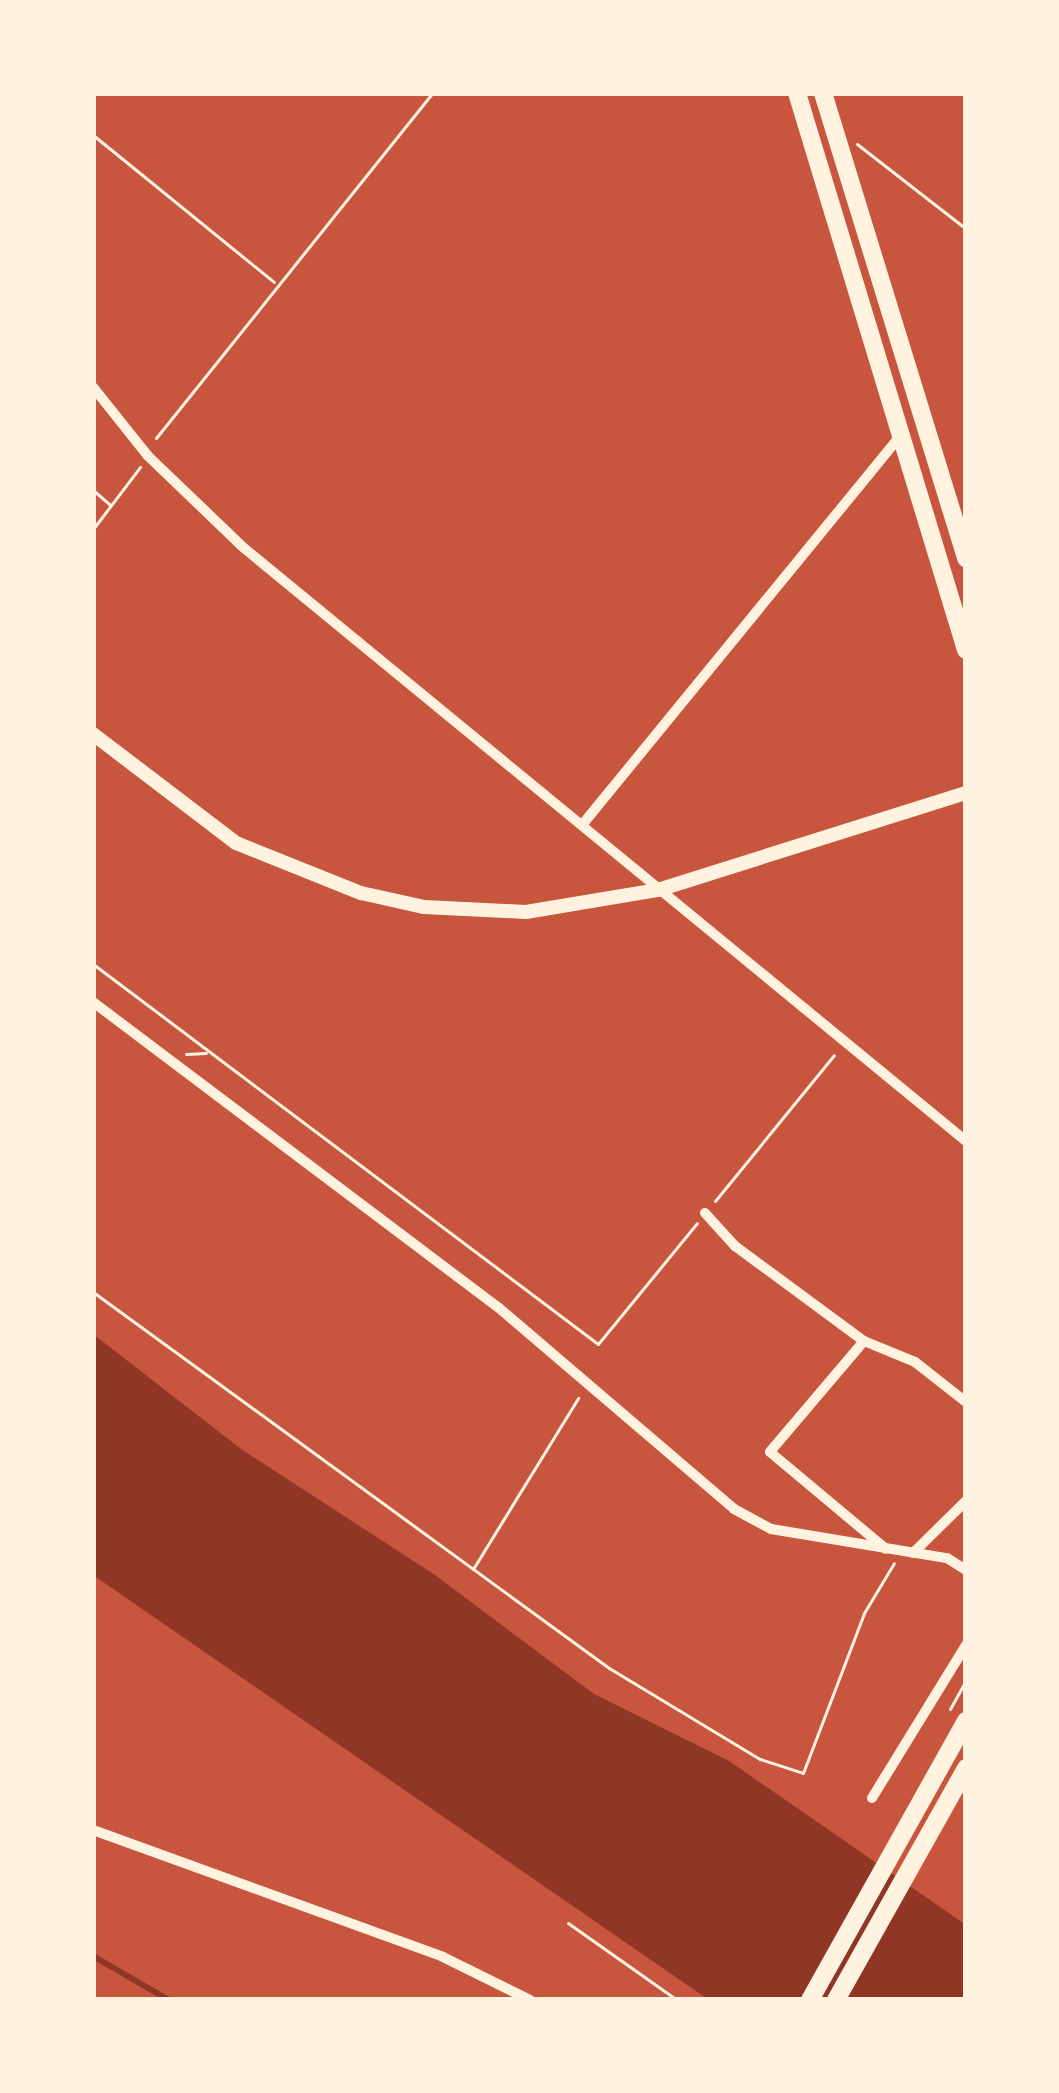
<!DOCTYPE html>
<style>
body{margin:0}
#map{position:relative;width:1059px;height:2093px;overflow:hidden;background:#c8553d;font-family:"Varela Round",sans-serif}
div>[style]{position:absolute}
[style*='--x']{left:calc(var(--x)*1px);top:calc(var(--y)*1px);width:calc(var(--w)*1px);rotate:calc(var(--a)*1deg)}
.water>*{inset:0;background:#8f3625}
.stream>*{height:6px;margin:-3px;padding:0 3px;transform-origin:3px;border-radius:3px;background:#8f3625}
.path>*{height:3px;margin:-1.5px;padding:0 1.5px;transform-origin:1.5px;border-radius:1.5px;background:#fff3e0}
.minor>*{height:10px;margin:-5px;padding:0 5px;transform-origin:5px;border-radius:5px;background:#fff3e0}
.tertiary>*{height:14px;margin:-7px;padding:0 7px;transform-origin:7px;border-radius:7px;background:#fff3e0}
.trunk>*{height:18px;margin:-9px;padding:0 9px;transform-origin:9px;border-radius:9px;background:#fff3e0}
span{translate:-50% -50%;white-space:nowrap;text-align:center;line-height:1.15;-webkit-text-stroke:12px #fff3e0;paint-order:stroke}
.frame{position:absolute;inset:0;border:96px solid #fff3e0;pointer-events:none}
</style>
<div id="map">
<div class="water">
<div style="clip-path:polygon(93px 1334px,241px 1449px,435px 1575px,594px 1694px,729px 1761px,966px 1925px,966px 2000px,709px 2000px,93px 1575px)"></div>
</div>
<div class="stream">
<div style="--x:93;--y:1956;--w:88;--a:30.1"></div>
</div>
<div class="path">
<div style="--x:93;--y:135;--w:233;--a:39.1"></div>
<div style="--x:857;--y:144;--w:138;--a:37.9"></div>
<div style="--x:156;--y:438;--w:442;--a:-51.3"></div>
<div style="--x:93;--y:490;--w:23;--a:41"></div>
<div style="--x:93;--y:529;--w:78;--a:-52.8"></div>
<div style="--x:93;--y:964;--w:632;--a:36.96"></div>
<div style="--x:598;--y:1344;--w:156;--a:-50.7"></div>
<div style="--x:186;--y:1054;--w:20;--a:-3"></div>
<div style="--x:715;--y:1201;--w:188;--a:-50.8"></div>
<div style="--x:93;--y:1292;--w:638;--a:36.08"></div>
<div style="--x:609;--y:1668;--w:176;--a:31.1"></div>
<div style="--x:760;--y:1759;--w:45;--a:18"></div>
<div style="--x:803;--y:1773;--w:171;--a:-69.1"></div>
<div style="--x:864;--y:1613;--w:58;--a:-59"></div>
<div style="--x:473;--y:1569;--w:201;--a:-58.4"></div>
<div style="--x:950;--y:1709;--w:33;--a:-61"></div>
<div style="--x:568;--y:1923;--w:133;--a:35.2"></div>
</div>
<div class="minor">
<div style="--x:93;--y:387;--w:88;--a:51.4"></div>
<div style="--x:148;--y:456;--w:133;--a:43.8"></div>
<div style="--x:244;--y:548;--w:934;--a:39.4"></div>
<div style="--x:582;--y:825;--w:504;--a:-50.72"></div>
<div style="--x:93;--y:1002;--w:508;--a:37.01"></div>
<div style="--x:499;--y:1308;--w:309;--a:40.5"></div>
<div style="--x:734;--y:1509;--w:42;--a:28.4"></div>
<div style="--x:771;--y:1529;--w:178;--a:9.4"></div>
<div style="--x:947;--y:1558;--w:22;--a:32"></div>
<div style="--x:705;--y:1213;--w:45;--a:47.7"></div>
<div style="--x:735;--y:1246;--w:160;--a:36.4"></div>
<div style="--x:864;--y:1341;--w:55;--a:22.4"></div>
<div style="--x:915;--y:1362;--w:65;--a:38.1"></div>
<div style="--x:864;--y:1341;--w:145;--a:130.3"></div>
<div style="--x:770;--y:1452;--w:151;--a:39.9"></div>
<div style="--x:913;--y:1553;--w:74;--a:-44.5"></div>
<div style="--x:872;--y:1798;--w:180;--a:-58.4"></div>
<div style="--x:93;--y:1830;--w:372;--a:19.9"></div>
<div style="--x:443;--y:1957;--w:97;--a:26.3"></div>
</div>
<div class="tertiary">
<div style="--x:93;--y:734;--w:180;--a:37.3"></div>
<div style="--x:236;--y:843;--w:135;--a:21.8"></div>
<div style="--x:361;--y:893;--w:65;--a:12.5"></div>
<div style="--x:424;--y:907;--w:102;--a:2.8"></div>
<div style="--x:526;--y:912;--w:134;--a:-9.5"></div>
<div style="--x:658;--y:890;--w:323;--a:-17.5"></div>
</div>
<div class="trunk">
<div style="--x:797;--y:93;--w:582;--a:73.12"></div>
<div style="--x:823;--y:93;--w:487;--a:72.9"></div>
<div style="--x:810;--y:2000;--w:320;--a:-60.8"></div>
<div style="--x:836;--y:2000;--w:266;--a:-60.7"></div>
</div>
<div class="frame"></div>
</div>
